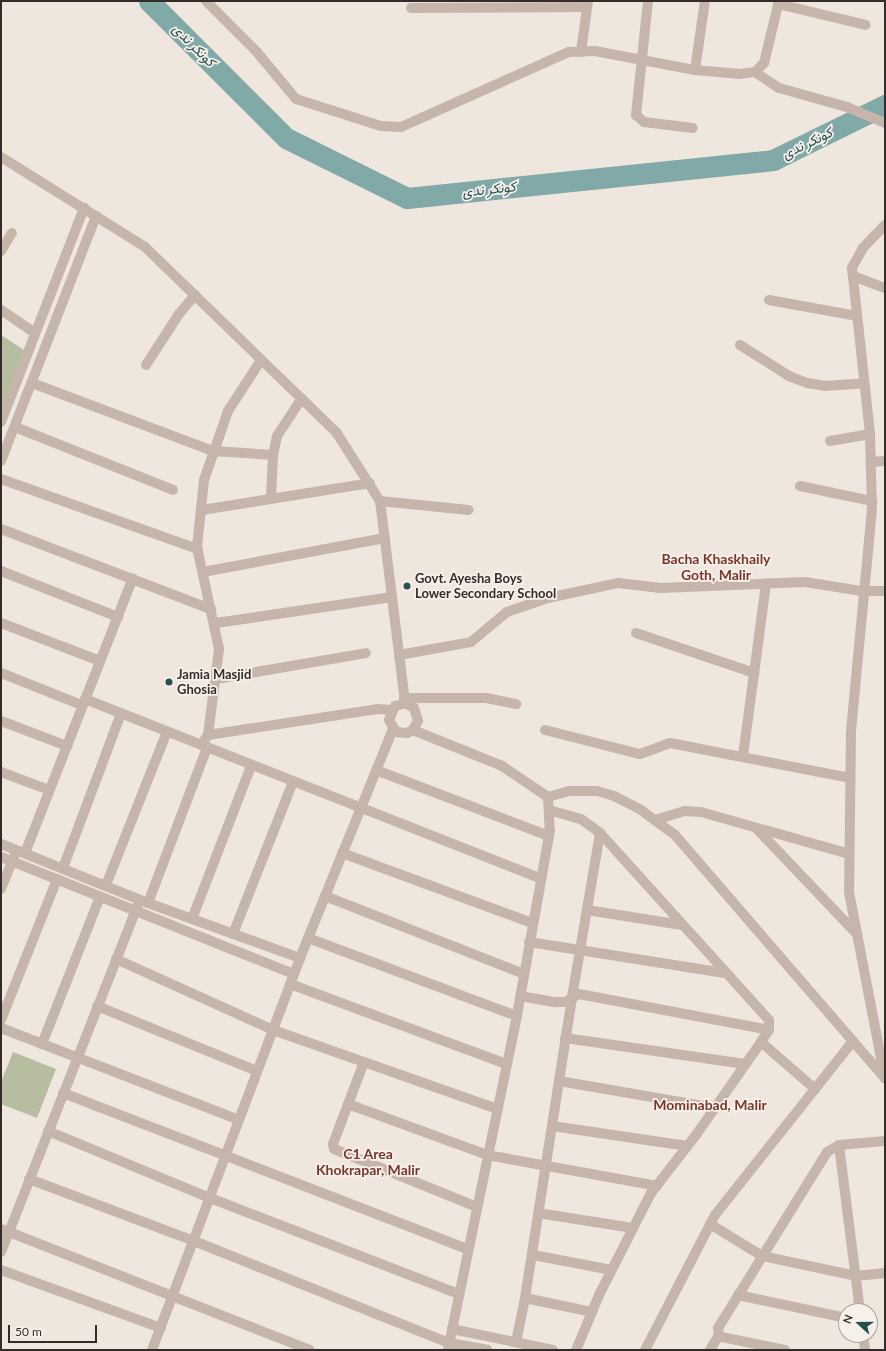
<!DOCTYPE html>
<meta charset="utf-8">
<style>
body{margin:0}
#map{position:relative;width:886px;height:1351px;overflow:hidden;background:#efe6de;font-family:Lato,Vazirmatn,sans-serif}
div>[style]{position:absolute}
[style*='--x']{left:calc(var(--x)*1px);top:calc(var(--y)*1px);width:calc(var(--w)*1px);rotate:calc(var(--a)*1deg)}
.green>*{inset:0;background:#b6bda0}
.river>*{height:21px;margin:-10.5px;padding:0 10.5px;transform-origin:10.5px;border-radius:10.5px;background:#80a9a7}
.minor>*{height:10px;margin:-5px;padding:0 5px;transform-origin:5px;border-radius:5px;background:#c6b5ab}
.dots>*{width:11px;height:11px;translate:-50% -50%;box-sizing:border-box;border:2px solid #f7f0ea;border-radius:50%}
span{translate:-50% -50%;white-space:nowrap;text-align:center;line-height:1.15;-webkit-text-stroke:3.5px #f7f0ea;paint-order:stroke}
.poi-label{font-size:13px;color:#352c29;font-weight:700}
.left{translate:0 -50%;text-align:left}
.water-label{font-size:14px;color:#245150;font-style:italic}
.neighbourhood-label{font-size:14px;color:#7a382c;font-weight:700}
.frame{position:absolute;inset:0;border:2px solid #352c29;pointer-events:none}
.north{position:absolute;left:838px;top:1303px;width:40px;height:40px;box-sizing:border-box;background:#f7f0ea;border:1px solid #a9a29d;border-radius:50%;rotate:291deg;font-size:11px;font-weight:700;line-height:16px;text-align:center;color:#352c29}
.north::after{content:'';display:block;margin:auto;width:14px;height:18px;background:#245150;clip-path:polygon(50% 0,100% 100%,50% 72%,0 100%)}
.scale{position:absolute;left:8px;top:1325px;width:89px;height:18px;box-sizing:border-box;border:2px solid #352c29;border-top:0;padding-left:5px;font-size:12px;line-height:14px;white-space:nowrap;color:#352c29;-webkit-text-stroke:3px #f7f0ea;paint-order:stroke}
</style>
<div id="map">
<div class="green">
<div style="clip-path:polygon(1px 335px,24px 350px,1px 410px)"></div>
<div style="clip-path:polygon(13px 1052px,56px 1069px,37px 1118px,1px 1104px,1px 1082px)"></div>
</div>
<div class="river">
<div style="--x:149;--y:1;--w:194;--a:45"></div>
<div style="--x:286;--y:138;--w:135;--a:26.4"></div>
<div style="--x:407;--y:198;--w:368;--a:-5.9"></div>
<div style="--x:773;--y:160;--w:125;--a:-26.2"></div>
</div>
<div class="minor">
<div style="--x:206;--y:1;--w:71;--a:45"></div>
<div style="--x:256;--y:51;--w:62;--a:50.2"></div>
<div style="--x:296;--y:99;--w:89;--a:17.6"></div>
<div style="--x:381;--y:126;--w:20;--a:3"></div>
<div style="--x:401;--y:127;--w:184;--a:-24.1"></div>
<div style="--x:569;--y:52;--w:26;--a:-2"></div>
<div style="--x:595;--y:51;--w:102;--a:10.8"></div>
<div style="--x:695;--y:70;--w:45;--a:5.1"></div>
<div style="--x:740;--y:74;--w:15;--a:-8"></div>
<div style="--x:755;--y:72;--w:13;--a:-45"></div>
<div style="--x:764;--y:63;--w:64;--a:-76.4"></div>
<div style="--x:648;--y:1;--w:115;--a:96"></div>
<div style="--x:636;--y:115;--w:11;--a:41"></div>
<div style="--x:644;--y:122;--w:49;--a:7"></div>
<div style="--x:778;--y:4;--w:90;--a:13.4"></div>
<div style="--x:411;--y:8;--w:176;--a:-0.3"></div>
<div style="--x:581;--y:52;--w:51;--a:-82.2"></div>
<div style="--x:695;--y:70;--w:70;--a:-81.8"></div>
<div style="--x:755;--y:72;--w:29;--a:34"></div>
<div style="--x:779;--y:88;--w:71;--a:15.6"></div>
<div style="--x:847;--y:107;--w:41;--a:22.8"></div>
<div style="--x:1;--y:157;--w:170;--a:32"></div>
<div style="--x:145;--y:247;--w:266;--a:44.1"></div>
<div style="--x:336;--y:432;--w:82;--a:57.5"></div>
<div style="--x:380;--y:501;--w:204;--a:82.9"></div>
<div style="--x:885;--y:225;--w:32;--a:134"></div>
<div style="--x:863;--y:248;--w:23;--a:119"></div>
<div style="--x:852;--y:268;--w:167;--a:83.8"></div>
<div style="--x:870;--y:434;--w:75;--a:88.5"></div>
<div style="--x:872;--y:509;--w:225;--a:95.4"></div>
<div style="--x:851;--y:733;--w:159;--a:90.7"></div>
<div style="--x:849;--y:892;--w:190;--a:79.1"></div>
<div style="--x:1;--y:251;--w:21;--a:-59"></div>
<div style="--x:853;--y:276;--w:34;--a:21"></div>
<div style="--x:769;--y:300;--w:89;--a:10.3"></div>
<div style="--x:1;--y:310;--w:41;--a:34.1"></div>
<div style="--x:740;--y:345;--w:58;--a:32.3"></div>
<div style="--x:789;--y:376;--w:19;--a:21"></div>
<div style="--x:807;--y:383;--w:18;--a:9"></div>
<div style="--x:825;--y:386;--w:39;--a:-4"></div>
<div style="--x:146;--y:365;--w:61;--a:-57.1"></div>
<div style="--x:179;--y:314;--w:25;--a:-50"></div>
<div style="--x:32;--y:383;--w:193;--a:20.6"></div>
<div style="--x:213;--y:451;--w:60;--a:3.8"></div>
<div style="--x:1;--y:422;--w:230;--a:-68.8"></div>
<div style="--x:15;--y:427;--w:170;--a:21.7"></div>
<div style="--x:830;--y:441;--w:41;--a:-9.9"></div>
<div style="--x:1;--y:461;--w:263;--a:-68.8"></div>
<div style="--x:871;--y:462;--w:14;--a:-4"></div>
<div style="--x:1;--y:479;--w:209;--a:19.6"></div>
<div style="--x:800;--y:486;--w:74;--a:11.8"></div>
<div style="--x:271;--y:499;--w:44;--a:-87.4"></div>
<div style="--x:273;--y:455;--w:19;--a:-78"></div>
<div style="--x:277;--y:436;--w:45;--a:-56.7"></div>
<div style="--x:380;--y:501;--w:89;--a:5.8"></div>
<div style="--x:202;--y:510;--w:170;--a:-9.1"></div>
<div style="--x:1;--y:529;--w:225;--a:20.9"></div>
<div style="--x:1;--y:571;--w:126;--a:21.5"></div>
<div style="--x:203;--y:572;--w:185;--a:-10.6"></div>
<div style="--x:1;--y:623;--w:106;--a:21"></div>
<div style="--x:216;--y:623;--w:178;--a:-8.4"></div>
<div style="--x:636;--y:633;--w:125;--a:18.7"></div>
<div style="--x:399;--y:655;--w:73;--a:-10.2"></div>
<div style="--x:471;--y:642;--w:47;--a:-39.8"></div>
<div style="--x:507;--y:612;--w:43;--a:-18.9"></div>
<div style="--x:548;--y:598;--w:72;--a:-12.1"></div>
<div style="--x:618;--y:583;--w:43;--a:6.6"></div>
<div style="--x:661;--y:588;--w:144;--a:-2.4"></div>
<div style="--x:805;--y:582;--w:58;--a:9"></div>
<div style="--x:862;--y:591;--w:23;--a:0"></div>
<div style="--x:1;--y:673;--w:87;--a:21.6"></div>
<div style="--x:216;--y:679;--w:152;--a:-9.8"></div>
<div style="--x:404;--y:698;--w:83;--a:0"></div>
<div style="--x:487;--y:698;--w:30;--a:12"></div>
<div style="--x:85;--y:699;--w:489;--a:21.5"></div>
<div style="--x:1;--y:721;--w:71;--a:20.7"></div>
<div style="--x:413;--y:730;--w:10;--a:-61"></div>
<div style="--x:418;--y:721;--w:14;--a:-107"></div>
<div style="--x:414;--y:708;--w:10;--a:-151"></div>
<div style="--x:405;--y:703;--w:10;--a:163"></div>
<div style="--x:395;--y:706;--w:15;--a:113"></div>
<div style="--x:389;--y:720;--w:14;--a:60"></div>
<div style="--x:396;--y:732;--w:11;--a:5"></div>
<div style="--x:407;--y:733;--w:7;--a:-27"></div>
<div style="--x:413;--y:730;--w:96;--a:22"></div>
<div style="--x:502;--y:766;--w:55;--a:34"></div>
<div style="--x:548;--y:797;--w:33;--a:87"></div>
<div style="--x:550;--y:830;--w:189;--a:100.1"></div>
<div style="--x:517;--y:1016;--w:341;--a:101.7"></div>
<div style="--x:545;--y:730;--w:98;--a:14.2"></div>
<div style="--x:640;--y:754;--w:32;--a:-20"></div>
<div style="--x:670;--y:743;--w:183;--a:11"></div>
<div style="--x:208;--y:735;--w:171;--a:-8.7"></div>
<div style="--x:377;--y:709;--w:14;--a:4"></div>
<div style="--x:201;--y:745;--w:12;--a:-55"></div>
<div style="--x:208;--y:735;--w:87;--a:-82.7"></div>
<div style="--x:219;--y:649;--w:104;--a:-102.2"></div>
<div style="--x:197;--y:547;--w:67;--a:-84"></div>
<div style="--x:204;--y:480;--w:73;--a:-70.8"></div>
<div style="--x:228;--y:411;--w:61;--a:-57.1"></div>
<div style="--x:743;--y:756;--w:174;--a:-82.4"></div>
<div style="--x:376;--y:770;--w:185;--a:20.9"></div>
<div style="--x:1;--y:772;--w:51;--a:20.6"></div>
<div style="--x:548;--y:797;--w:22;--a:-16"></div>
<div style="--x:569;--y:791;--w:28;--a:0"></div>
<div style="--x:597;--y:791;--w:18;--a:16"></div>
<div style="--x:614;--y:796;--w:30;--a:27"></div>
<div style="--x:641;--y:810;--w:42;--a:36.3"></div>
<div style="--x:675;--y:835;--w:320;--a:49.2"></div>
<div style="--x:549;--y:810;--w:33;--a:16"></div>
<div style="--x:581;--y:819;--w:24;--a:36"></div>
<div style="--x:600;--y:833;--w:252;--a:47.9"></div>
<div style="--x:769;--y:1020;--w:10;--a:90"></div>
<div style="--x:769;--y:1030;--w:14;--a:124"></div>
<div style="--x:761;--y:1042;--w:113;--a:125"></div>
<div style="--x:696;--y:1135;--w:73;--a:127.8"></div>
<div style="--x:651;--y:1193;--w:112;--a:117"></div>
<div style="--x:600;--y:1293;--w:62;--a:112.8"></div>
<div style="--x:655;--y:820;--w:31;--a:-17"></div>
<div style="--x:685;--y:811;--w:16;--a:4"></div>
<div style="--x:701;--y:812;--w:154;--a:15.8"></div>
<div style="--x:756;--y:828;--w:146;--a:46.4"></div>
<div style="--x:1;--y:844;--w:158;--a:21.9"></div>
<div style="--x:148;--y:903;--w:162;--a:19.9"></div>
<div style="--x:25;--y:853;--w:295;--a:-68.6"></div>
<div style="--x:342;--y:853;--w:202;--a:20.2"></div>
<div style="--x:1;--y:857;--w:315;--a:21.8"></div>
<div style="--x:63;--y:868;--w:165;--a:-69.4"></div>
<div style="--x:106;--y:885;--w:165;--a:-68.3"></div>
<div style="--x:1;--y:889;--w:37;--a:-68"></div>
<div style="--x:325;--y:896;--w:214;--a:21.4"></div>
<div style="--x:148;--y:903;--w:166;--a:-69.2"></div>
<div style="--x:587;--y:910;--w:96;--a:9"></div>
<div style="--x:192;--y:919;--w:164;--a:-68.9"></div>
<div style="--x:233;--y:934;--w:163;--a:-68.5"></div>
<div style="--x:308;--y:938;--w:223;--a:20.5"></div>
<div style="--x:529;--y:942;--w:198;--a:9"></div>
<div style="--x:116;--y:959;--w:172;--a:24.3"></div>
<div style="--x:273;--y:1030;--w:238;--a:19.4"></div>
<div style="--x:290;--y:984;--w:230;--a:20.3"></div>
<div style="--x:520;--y:996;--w:36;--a:10"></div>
<div style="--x:555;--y:1002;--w:10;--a:0"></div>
<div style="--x:565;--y:1002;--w:16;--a:-30"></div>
<div style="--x:579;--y:994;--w:193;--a:10.7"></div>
<div style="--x:97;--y:1006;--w:173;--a:22.1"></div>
<div style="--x:1;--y:1020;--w:152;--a:-68.3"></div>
<div style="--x:1;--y:1028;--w:255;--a:21.1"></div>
<div style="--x:565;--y:1038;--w:182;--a:8.2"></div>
<div style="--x:761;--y:1042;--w:72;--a:41"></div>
<div style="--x:42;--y:1044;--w:158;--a:-68.5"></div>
<div style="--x:364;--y:1062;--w:88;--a:110.7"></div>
<div style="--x:333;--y:1144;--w:5;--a:79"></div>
<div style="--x:334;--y:1149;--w:154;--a:22.1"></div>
<div style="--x:559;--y:1081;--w:158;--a:9.8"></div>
<div style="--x:63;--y:1093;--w:434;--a:21.1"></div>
<div style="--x:348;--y:1104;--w:148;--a:20.1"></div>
<div style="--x:487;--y:1155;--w:173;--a:10.3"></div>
<div style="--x:552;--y:1126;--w:137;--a:8.4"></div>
<div style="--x:48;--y:1131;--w:175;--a:22.5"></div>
<div style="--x:210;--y:1198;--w:267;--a:21.1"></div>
<div style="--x:839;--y:1145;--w:167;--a:82.8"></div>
<div style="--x:29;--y:1179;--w:176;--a:20.6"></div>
<div style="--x:194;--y:1241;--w:275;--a:21.8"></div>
<div style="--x:449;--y:1343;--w:39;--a:10"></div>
<div style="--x:538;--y:1213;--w:96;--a:9"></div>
<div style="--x:710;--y:1224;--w:61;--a:31.6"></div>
<div style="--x:762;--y:1256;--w:96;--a:12"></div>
<div style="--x:856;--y:1276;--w:29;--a:-6"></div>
<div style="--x:1;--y:1229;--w:9;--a:21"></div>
<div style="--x:9;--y:1232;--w:357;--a:-68.5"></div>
<div style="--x:1;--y:1252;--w:22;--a:-68"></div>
<div style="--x:9;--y:1232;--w:323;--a:21.4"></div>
<div style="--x:533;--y:1255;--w:80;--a:10.8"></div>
<div style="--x:1;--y:1270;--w:170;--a:19.9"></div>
<div style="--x:738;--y:1295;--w:110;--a:12"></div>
<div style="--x:525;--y:1298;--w:68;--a:11.8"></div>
<div style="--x:452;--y:1329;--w:103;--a:11.7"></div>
<div style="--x:863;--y:1335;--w:15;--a:82"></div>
<div style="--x:516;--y:1342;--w:45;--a:-78.4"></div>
<div style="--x:525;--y:1298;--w:305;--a:-81.1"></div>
<div style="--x:572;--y:997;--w:166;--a:-80.3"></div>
<div style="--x:152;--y:1350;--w:419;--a:-69.3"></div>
<div style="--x:300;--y:958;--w:247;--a:-67.9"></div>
<div style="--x:645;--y:1350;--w:152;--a:-62.6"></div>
<div style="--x:715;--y:1215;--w:222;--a:-51.6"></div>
<div style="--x:710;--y:1350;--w:17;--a:-59"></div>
<div style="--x:785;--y:1350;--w:64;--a:-168.3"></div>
<div style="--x:722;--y:1337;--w:4;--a:-146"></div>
<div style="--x:719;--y:1335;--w:7;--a:-98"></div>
<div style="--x:718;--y:1328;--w:207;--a:-58.2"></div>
<div style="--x:827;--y:1152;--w:14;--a:-30"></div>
<div style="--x:839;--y:1145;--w:46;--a:-5"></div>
</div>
<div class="dots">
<div style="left:407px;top:586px;background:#245150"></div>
<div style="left:169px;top:682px;background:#245150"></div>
</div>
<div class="poi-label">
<span class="left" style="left:415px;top:586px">Govt. Ayesha Boys<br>Lower Secondary School</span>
<span class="left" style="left:177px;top:682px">Jamia Masjid<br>Ghosia</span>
</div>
<div class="water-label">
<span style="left:194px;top:45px;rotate:45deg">کونکر ندی</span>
<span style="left:807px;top:143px;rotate:-26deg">کونکر ندی</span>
<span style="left:489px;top:189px;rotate:-6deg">کونکر ندی</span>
</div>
<div class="neighbourhood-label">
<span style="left:716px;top:567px">Bacha Khaskhaily<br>Goth, Malir</span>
<span style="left:710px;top:1105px">Mominabad, Malir</span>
<span style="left:368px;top:1162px">C1 Area<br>Khokrapar, Malir</span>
</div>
<div class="frame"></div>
<div class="north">N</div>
<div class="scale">50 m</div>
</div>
